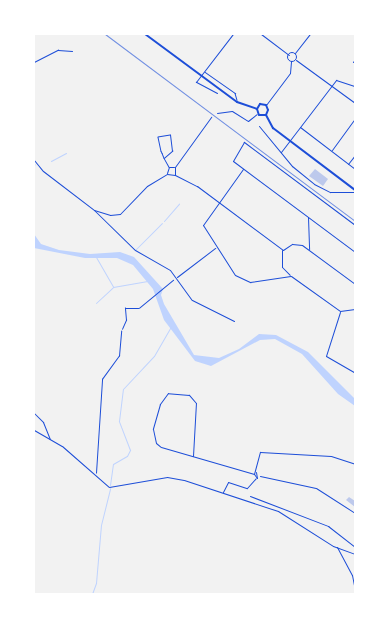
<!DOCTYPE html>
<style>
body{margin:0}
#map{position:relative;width:389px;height:628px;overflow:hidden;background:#f2f2f2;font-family:"PT Serif",serif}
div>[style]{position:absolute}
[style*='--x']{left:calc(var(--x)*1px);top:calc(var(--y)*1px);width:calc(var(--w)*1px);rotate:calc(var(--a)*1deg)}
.water>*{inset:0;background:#bfd3fe}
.stream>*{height:1px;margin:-0.5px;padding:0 0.5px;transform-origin:0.5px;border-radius:0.5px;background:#bfd3fe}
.building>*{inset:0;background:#bdc9ec}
.path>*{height:0.5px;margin:-0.25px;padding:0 0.25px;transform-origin:0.25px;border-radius:0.25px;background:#1d4ed8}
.service>*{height:0.5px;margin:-0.25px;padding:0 0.25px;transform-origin:0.25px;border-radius:0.25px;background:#1d4ed8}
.minor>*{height:1px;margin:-0.5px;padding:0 0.5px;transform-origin:0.5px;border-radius:0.5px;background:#1d4ed8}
.minor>.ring{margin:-0.5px;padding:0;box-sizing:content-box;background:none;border:1px solid #1d4ed8;border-radius:50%}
.tertiary>*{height:1px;margin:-0.5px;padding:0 0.5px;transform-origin:0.5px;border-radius:0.5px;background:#1d4ed8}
.secondary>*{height:2px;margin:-1px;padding:0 1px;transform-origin:1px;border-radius:1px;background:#1d4ed8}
.rail>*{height:1px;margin:-0.5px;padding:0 0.5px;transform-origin:0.5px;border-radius:0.5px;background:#7290e2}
span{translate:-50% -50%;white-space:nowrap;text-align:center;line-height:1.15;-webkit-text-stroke:4px #fff;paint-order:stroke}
.frame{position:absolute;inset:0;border:35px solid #fff;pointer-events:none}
</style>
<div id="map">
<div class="water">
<div style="clip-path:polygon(34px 234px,41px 244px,59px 250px,90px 254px,120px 252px,134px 257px,163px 289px,161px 295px,164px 304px,194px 355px,219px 358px,239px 349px,259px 334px,276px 335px,308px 352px,355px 399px,355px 406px,338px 394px,302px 354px,275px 339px,260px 340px,211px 366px,195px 361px,164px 320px,153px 289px,133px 265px,117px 258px,85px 258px,34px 248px)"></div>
</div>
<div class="stream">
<div style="--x:51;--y:161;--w:17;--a:-28"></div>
<div style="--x:34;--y:165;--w:1;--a:-45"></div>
<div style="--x:164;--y:221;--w:23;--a:-49"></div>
<div style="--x:135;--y:250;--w:38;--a:-45"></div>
<div style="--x:96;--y:257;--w:34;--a:60"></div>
<div style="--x:113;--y:287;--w:35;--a:-10"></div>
<div style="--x:96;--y:303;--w:23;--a:-43"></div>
<div style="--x:110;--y:485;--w:21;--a:-82"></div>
<div style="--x:113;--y:464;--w:16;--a:-30"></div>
<div style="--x:127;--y:456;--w:7;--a:-63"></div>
<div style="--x:130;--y:450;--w:31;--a:-111"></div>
<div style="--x:119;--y:421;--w:32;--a:-83"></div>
<div style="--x:123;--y:389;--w:45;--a:-46.8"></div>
<div style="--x:154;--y:356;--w:34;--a:-60"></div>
<div style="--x:92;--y:594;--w:12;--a:-70"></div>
<div style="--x:96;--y:583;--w:58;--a:-85.1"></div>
<div style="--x:101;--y:525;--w:38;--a:-76"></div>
</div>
<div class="building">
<div style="clip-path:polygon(315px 169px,328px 179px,323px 186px,309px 176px)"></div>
<div style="clip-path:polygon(349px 497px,355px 501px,355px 507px,346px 500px)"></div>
</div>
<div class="path">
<div style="--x:122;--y:329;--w:10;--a:-66"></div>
<div style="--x:126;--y:320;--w:12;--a:-95"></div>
<div style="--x:125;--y:308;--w:14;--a:0"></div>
<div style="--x:139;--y:308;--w:44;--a:-39.5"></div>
</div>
<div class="service">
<div style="--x:34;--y:62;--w:27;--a:-27"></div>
<div style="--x:58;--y:50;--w:14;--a:4"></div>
<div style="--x:205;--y:72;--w:37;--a:35"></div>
<div style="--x:235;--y:93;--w:7;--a:74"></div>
<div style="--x:164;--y:158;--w:11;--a:-41"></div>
<div style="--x:172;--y:151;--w:16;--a:-97"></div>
<div style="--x:170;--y:135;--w:12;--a:171"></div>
<div style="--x:158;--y:137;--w:14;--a:78"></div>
<div style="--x:161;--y:151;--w:2;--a:63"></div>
<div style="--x:162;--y:153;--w:5;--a:68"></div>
<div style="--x:164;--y:158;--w:10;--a:61"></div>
<div style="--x:96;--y:473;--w:94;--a:-86.3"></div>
<div style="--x:102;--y:379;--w:29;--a:-54"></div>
<div style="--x:119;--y:356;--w:25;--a:-85"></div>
</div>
<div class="minor">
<div style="--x:261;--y:34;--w:35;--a:37"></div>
<div class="ring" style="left:287.5px;top:52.5px;width:8px;height:8px"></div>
<div style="--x:295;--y:53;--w:24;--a:-52"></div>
<div style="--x:296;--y:60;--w:73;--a:36.1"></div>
<div style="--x:353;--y:62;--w:4;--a:-56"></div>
<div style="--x:217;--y:93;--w:24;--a:-152"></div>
<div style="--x:196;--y:82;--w:61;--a:-52.4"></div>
<div style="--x:266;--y:105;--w:40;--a:-53"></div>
<div style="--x:290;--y:73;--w:12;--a:-85"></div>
<div style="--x:217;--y:113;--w:15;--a:-8"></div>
<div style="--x:232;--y:111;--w:19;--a:32"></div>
<div style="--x:248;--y:121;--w:11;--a:-38"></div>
<div style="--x:259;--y:126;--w:52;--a:50.5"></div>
<div style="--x:292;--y:166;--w:28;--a:39"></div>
<div style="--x:314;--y:184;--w:18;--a:27"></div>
<div style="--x:330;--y:192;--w:25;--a:0"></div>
<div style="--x:300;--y:127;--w:69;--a:37.4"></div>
<div style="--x:332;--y:150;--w:39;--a:-54"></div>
<div style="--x:281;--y:152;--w:91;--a:-52.6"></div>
<div style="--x:336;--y:80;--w:20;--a:18"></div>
<div style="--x:34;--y:160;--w:14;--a:51"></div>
<div style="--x:43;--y:171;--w:64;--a:37.4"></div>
<div style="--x:94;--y:210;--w:57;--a:44.3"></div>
<div style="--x:135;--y:250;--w:40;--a:29.7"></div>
<div style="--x:170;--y:270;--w:37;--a:54"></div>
<div style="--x:192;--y:300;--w:47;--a:26.6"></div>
<div style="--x:348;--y:164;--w:11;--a:-52"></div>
<div style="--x:175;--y:167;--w:62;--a:-54.2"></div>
<div style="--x:175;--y:167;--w:8;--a:90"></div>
<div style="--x:243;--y:169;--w:69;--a:125.5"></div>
<div style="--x:203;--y:225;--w:59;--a:57.4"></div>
<div style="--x:235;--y:275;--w:17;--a:25"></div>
<div style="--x:250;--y:282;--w:41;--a:-8.3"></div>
<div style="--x:291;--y:276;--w:60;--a:35.5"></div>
<div style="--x:340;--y:311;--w:15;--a:-8"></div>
<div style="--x:167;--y:173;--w:6;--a:-72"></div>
<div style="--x:169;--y:167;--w:5;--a:0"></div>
<div style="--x:94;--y:210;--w:17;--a:17"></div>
<div style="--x:110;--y:215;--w:10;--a:-6"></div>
<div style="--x:120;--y:214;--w:39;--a:-46"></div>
<div style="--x:147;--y:186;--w:23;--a:-31"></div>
<div style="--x:167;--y:174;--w:8;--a:7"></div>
<div style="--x:175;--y:175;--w:25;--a:27"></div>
<div style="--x:197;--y:186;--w:107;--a:36.7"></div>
<div style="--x:283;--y:250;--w:11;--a:-34"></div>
<div style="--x:292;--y:244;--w:10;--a:6"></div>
<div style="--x:302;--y:245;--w:66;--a:36.3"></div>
<div style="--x:308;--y:217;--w:32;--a:88"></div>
<div style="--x:355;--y:225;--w:139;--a:-143.2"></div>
<div style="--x:244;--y:142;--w:22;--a:120"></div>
<div style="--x:233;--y:161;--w:152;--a:36.7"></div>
<div style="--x:282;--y:250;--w:17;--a:90"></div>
<div style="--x:282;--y:267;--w:11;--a:45"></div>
<div style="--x:177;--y:277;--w:48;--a:-37.3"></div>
<div style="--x:340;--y:312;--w:46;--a:107.7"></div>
<div style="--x:326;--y:356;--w:34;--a:30"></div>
<div style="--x:34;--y:413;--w:13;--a:45"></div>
<div style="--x:43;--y:422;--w:18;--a:68"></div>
<div style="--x:193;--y:456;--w:53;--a:-86.8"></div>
<div style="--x:196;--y:403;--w:11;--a:-131"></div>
<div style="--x:189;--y:395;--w:21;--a:-175"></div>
<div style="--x:168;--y:393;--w:14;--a:126"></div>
<div style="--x:160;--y:404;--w:26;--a:106"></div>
<div style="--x:153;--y:429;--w:14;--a:78"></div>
<div style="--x:156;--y:443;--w:6;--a:39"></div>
<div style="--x:161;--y:447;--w:97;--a:16.2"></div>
<div style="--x:256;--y:472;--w:6;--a:81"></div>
<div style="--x:257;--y:478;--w:5;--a:-127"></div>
<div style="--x:254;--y:474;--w:23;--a:-75"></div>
<div style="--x:260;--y:452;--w:71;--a:3.2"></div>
<div style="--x:331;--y:456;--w:25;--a:18"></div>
<div style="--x:260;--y:476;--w:57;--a:12.1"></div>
<div style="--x:316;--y:488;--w:46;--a:32.7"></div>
<div style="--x:223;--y:492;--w:11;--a:-63"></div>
<div style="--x:228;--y:482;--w:20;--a:18"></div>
<div style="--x:247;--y:488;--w:13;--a:-48"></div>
<div style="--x:250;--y:496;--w:84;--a:21"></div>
<div style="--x:328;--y:526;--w:34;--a:38"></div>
<div style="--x:337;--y:547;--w:32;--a:62"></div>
<div style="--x:352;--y:575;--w:15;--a:79"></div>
</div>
<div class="tertiary">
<div style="--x:34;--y:430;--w:32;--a:30"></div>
<div style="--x:62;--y:446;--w:62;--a:41.1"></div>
<div style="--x:109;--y:487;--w:59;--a:-9.8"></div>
<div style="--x:167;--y:477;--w:17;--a:10"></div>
<div style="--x:184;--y:480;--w:99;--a:18.3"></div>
<div style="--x:278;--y:511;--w:65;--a:32.5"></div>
<div style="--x:333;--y:546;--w:23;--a:20"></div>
</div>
<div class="secondary">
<div style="--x:145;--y:34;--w:114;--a:36.5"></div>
<div style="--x:237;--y:102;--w:21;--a:19"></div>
<div style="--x:257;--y:109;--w:6;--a:-59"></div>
<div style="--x:260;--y:104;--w:6;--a:9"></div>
<div style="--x:266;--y:105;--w:5;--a:68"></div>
<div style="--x:268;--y:110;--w:5;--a:112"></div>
<div style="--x:266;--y:115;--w:15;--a:62"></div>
<div style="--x:273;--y:128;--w:103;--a:37.1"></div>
<div style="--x:257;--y:109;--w:6;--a:72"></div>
<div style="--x:259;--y:115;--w:7;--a:0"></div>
</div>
<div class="rail">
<div style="--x:105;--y:34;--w:312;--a:36.8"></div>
</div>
<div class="frame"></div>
</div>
